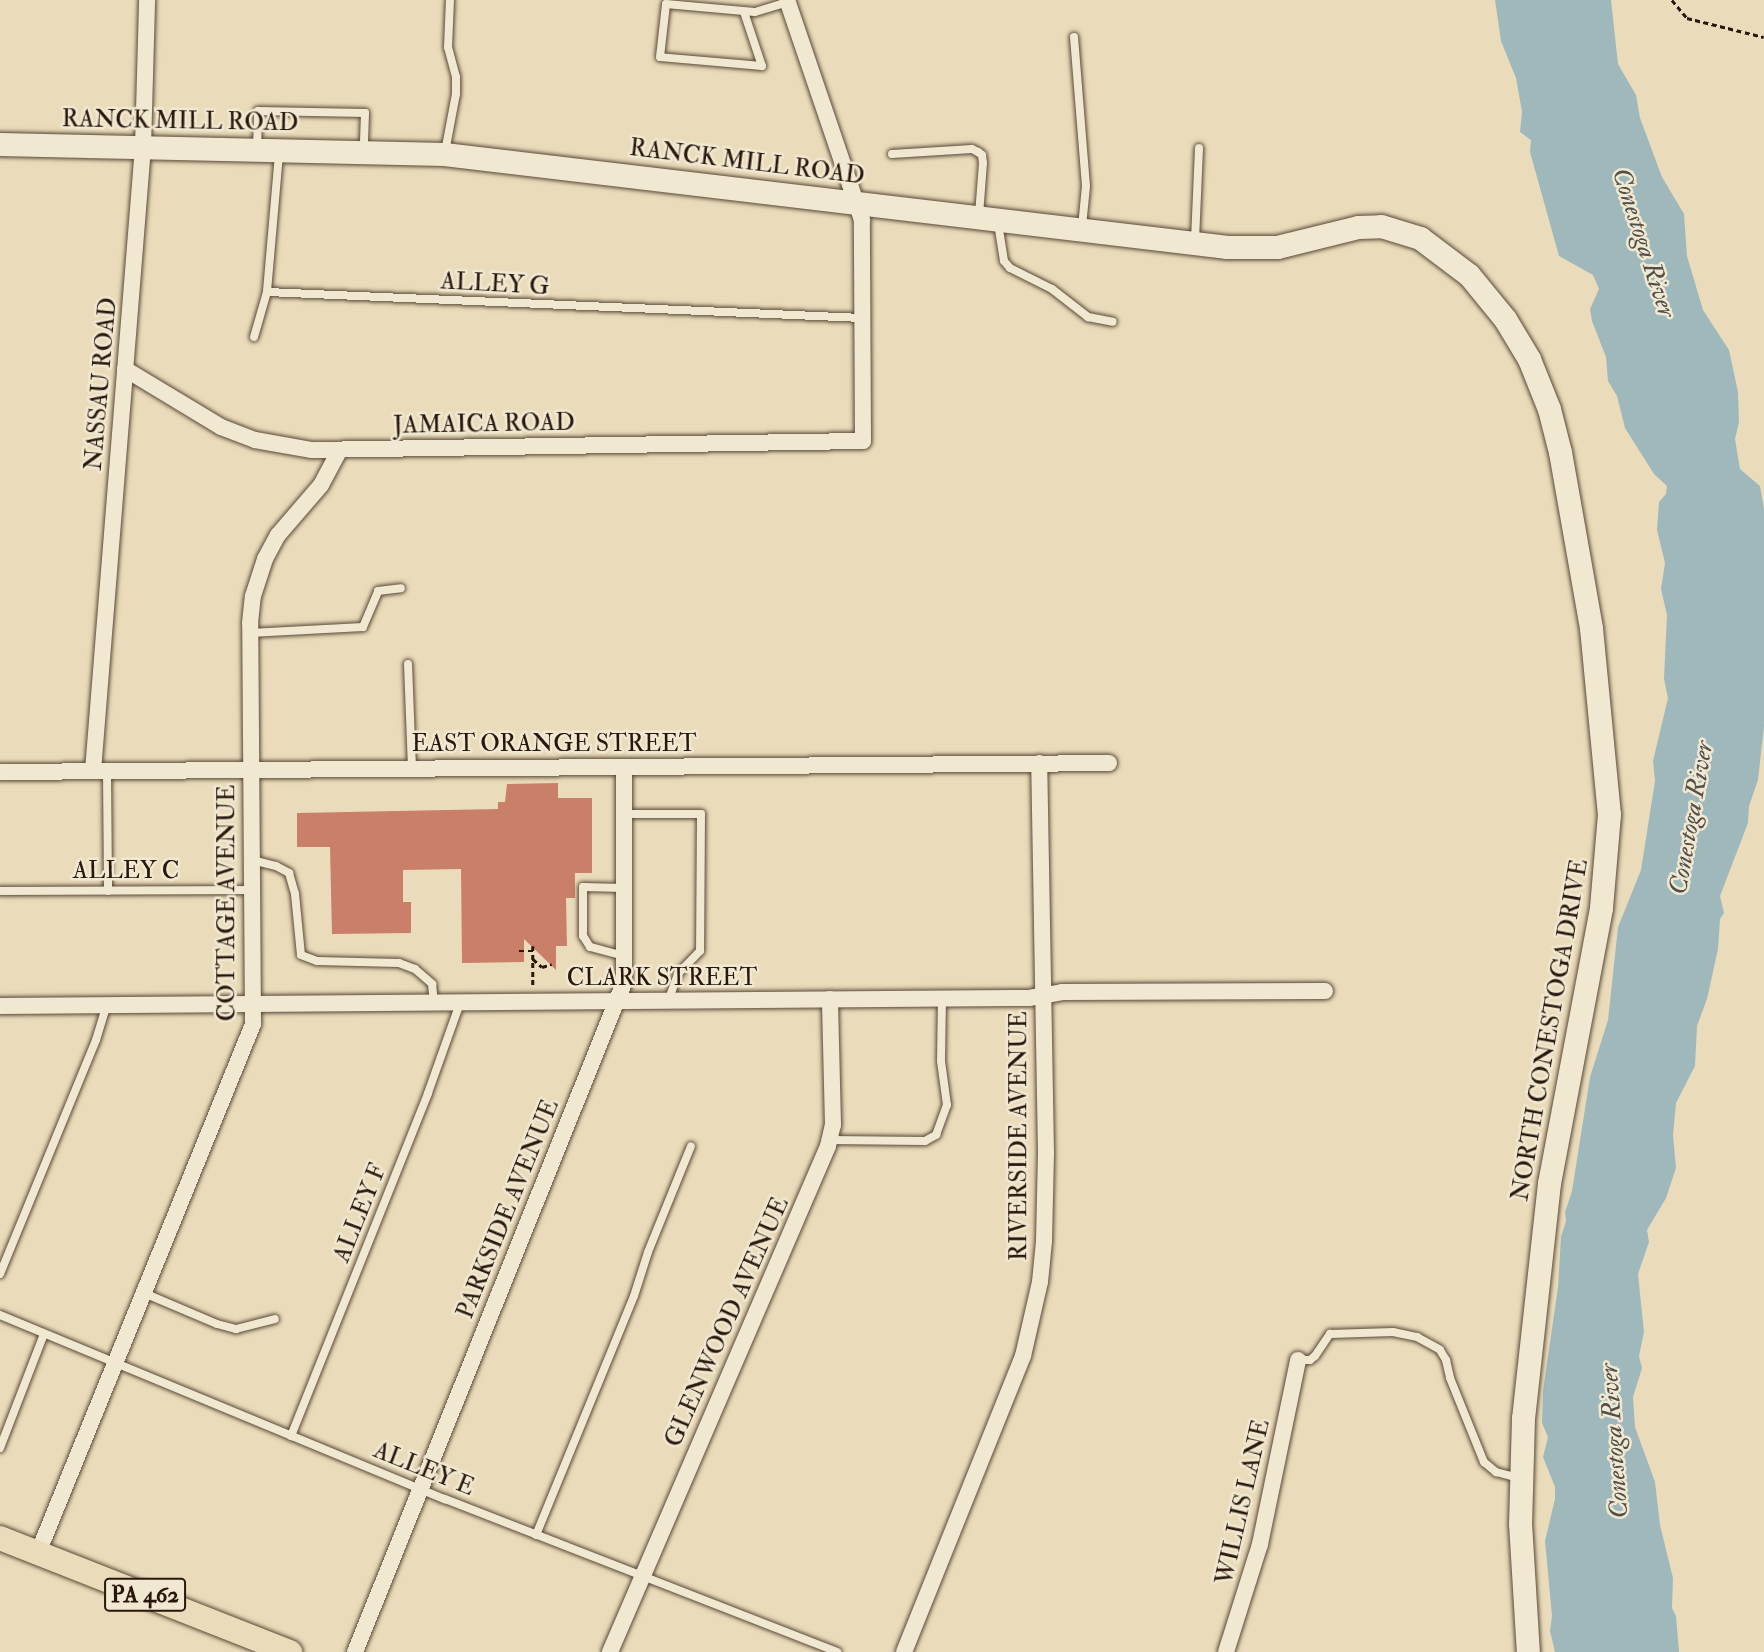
<!DOCTYPE html>
<style>
body{margin:0}
#map{position:relative;width:1764px;height:1652px;overflow:hidden;background:#eadcba;font-family:"IM FELL Double Pica",serif}
div>[style]{position:absolute}
[style*='--x']{left:calc(var(--x)*1px);top:calc(var(--y)*1px);width:calc(var(--w)*1px);rotate:calc(var(--a)*1deg)}
.water>*{inset:0;background:#9fb8bc}
.building>*{inset:0;background:#c97f68}
.path>*{height:2.5px;margin-top:-1.25px;transform-origin:0;background:repeating-linear-gradient(90deg,#29170c 0 5px,transparent 0 8.5px)}
.roads{filter:drop-shadow(0 0 2px #594838) drop-shadow(0 0 2px #594838)}
.lane>*{height:8px;margin:-4px;padding:0 4px;transform-origin:4px;border-radius:4px;background:#f1e8d2}
.street>*{height:16px;margin:-8px;padding:0 8px;transform-origin:8px;border-radius:8px;background:#f1e8d2}
.secondary>*{height:23px;margin:-11.5px;padding:0 11.5px;transform-origin:11.5px;border-radius:11.5px;background:#f1e8d2}
.primary>*{height:24px;margin:-12px;padding:0 12px;transform-origin:12px;border-radius:12px;background:#eadcba}
span{translate:-50% -50%;white-space:nowrap;text-align:center;line-height:1.15;-webkit-text-stroke:5px #f1e8d2;paint-order:stroke}
.shield-label span{padding:2px 5px;background:#f1e8d2;border:2px solid;border-radius:5px;-webkit-text-stroke-width:0}
.shield-label{font-size:23px;color:#29170c;font-weight:700}
.street-label{font-size:24px;color:#29170c}
.water-label{font-size:26px;color:#524f4a;font-style:italic}
</style>
<div id="map">
<div class="water">
<div style="clip-path:polygon(1495px 0,1611px 0,1618px 64px,1636px 95px,1640px 118px,1662px 177px,1684px 214px,1687px 256px,1703px 310px,1729px 350px,1738px 392px,1739px 422px,1735px 439px,1740px 469px,1760px 486px,1764px 509px,1764px 726px,1758px 780px,1749px 806px,1748px 823px,1720px 896px,1724px 913px,1720px 919px,1718px 949px,1707px 999px,1697px 1026px,1695px 1066px,1676px 1103px,1673px 1135px,1676px 1168px,1666px 1198px,1647px 1230px,1649px 1242px,1638px 1274px,1644px 1332px,1639px 1356px,1642px 1368px,1633px 1397px,1635px 1427px,1655px 1482px,1660px 1525px,1673px 1578px,1672px 1608px,1676px 1616px,1679px 1652px,1555px 1652px,1550px 1631px,1552px 1616px,1545px 1541px,1555px 1499px,1555px 1487px,1543px 1457px,1548px 1437px,1542px 1423px,1543px 1391px,1558px 1287px,1561px 1237px,1566px 1221px,1565px 1212px,1572px 1191px,1590px 1077px,1608px 1020px,1618px 927px,1641px 870px,1655px 781px,1653px 761px,1668px 698px,1664px 679px,1667px 615px,1661px 589px,1665px 563px,1657px 530px,1659px 502px,1666px 494px,1667px 486px,1654px 474px,1625px 428px,1617px 396px,1608px 381px,1606px 357px,1592px 321px,1590px 309px,1599px 289px,1593px 275px,1559px 256px,1530px 152px,1531px 140px,1520px 132px,1522px 112px,1516px 78px,1501px 41px)"></div>
</div>
<div class="building">
<div style="clip-path:polygon(558px 783px,558px 798px,592px 798px,592px 873px,575px 873px,575px 898px,566px 898px,567px 946px,556px 946px,556px 970px,524px 939px,524px 962px,462px 963px,461px 869px,403px 870px,403px 902px,411px 902px,411px 933px,332px 934px,330px 847px,297px 847px,297px 813px,498px 809px,498px 802px,505px 802px,507px 784px)"></div>
</div>
<div class="path">
<div style="--x:1672;--y:0;--w:23;--a:50"></div>
<div style="--x:1687;--y:18;--w:79;--a:13.9"></div>
<div style="--x:533;--y:946;--w:39;--a:90"></div>
<div style="--x:519;--y:951;--w:14;--a:0"></div>
<div style="--x:533;--y:959;--w:12;--a:42"></div>
<div style="--x:542;--y:967;--w:10;--a:-17"></div>
</div>
<div class="roads">
<div class="lane">
<div style="--x:744;--y:12;--w:57;--a:71.6"></div>
<div style="--x:762;--y:66;--w:102;--a:-175"></div>
<div style="--x:660;--y:57;--w:53;--a:-83.5"></div>
<div style="--x:666;--y:4;--w:89;--a:5.1"></div>
<div style="--x:755;--y:12;--w:34;--a:-17"></div>
<div style="--x:1074;--y:37;--w:149;--a:85.4"></div>
<div style="--x:1086;--y:186;--w:41;--a:95.6"></div>
<div style="--x:257;--y:147;--w:36;--a:-88"></div>
<div style="--x:258;--y:111;--w:107;--a:1.1"></div>
<div style="--x:365;--y:113;--w:38;--a:92"></div>
<div style="--x:445;--y:152;--w:59;--a:-79.3"></div>
<div style="--x:456;--y:94;--w:17;--a:-90"></div>
<div style="--x:456;--y:77;--w:31;--a:-105"></div>
<div style="--x:448;--y:47;--w:47;--a:-87.6"></div>
<div style="--x:279;--y:154;--w:139;--a:95"></div>
<div style="--x:267;--y:292;--w:597;--a:2.5"></div>
<div style="--x:892;--y:154;--w:80;--a:-3.6"></div>
<div style="--x:972;--y:149;--w:7;--a:27"></div>
<div style="--x:978;--y:152;--w:5;--a:37"></div>
<div style="--x:982;--y:155;--w:8;--a:83"></div>
<div style="--x:983;--y:163;--w:52;--a:94.4"></div>
<div style="--x:998;--y:223;--w:38;--a:81"></div>
<div style="--x:1004;--y:261;--w:9;--a:49"></div>
<div style="--x:1010;--y:268;--w:47;--a:26.6"></div>
<div style="--x:1052;--y:289;--w:46;--a:37.9"></div>
<div style="--x:1088;--y:317;--w:25;--a:11"></div>
<div style="--x:1195;--y:240;--w:92;--a:-87.5"></div>
<div style="--x:254;--y:337;--w:47;--a:-73.9"></div>
<div style="--x:250;--y:633;--w:113;--a:-3"></div>
<div style="--x:363;--y:627;--w:39;--a:-67"></div>
<div style="--x:378;--y:591;--w:23;--a:-7"></div>
<div style="--x:408;--y:664;--w:103;--a:87.8"></div>
<div style="--x:107;--y:771;--w:120;--a:89.5"></div>
<div style="--x:624;--y:814;--w:77;--a:0"></div>
<div style="--x:701;--y:814;--w:137;--a:90.4"></div>
<div style="--x:700;--y:951;--w:32;--a:134"></div>
<div style="--x:678;--y:974;--w:29;--a:110"></div>
<div style="--x:252;--y:860;--w:25;--a:14"></div>
<div style="--x:276;--y:866;--w:15;--a:28"></div>
<div style="--x:289;--y:873;--w:22;--a:74"></div>
<div style="--x:295;--y:894;--w:61;--a:84.4"></div>
<div style="--x:301;--y:955;--w:17;--a:21"></div>
<div style="--x:317;--y:961;--w:82;--a:1.4"></div>
<div style="--x:399;--y:963;--w:17;--a:21"></div>
<div style="--x:415;--y:969;--w:23;--a:41"></div>
<div style="--x:432;--y:984;--w:19;--a:84"></div>
<div style="--x:0;--y:891;--w:252;--a:-0.2"></div>
<div style="--x:624;--y:956;--w:35;--a:-165"></div>
<div style="--x:590;--y:947;--w:13;--a:-122"></div>
<div style="--x:583;--y:936;--w:49;--a:-90"></div>
<div style="--x:583;--y:887;--w:41;--a:1.4"></div>
<div style="--x:830;--y:1140;--w:95;--a:0.6"></div>
<div style="--x:925;--y:1141;--w:13;--a:-29"></div>
<div style="--x:936;--y:1135;--w:32;--a:-70"></div>
<div style="--x:947;--y:1105;--w:44;--a:-97.8"></div>
<div style="--x:941;--y:1061;--w:62;--a:-89.1"></div>
<div style="--x:0;--y:1274;--w:253;--a:-67.7"></div>
<div style="--x:96;--y:1040;--w:37;--a:-73"></div>
<div style="--x:144;--y:1293;--w:79;--a:23"></div>
<div style="--x:217;--y:1324;--w:20;--a:15"></div>
<div style="--x:236;--y:1329;--w:40;--a:-14.4"></div>
<div style="--x:0;--y:1315;--w:482;--a:22.5"></div>
<div style="--x:445;--y:1499;--w:421;--a:21.3"></div>
<div style="--x:1298;--y:1360;--w:12;--a:0"></div>
<div style="--x:1310;--y:1360;--w:6;--a:-39"></div>
<div style="--x:1315;--y:1356;--w:27;--a:-56"></div>
<div style="--x:1330;--y:1334;--w:63;--a:-1.8"></div>
<div style="--x:1393;--y:1332;--w:25;--a:12"></div>
<div style="--x:1417;--y:1337;--w:26;--a:29"></div>
<div style="--x:1440;--y:1350;--w:12;--a:59"></div>
<div style="--x:1446;--y:1360;--w:18;--a:77"></div>
<div style="--x:1450;--y:1378;--w:91;--a:68"></div>
<div style="--x:1484;--y:1462;--w:16;--a:40"></div>
<div style="--x:1496;--y:1472;--w:23;--a:15"></div>
<div style="--x:291;--y:1436;--w:369;--a:-68.2"></div>
<div style="--x:428;--y:1093;--w:96;--a:-70.4"></div>
<div style="--x:0;--y:1448;--w:122;--a:-68.9"></div>
<div style="--x:536;--y:1535;--w:258;--a:-67.7"></div>
<div style="--x:634;--y:1296;--w:46;--a:-72.3"></div>
<div style="--x:648;--y:1252;--w:114;--a:-67.9"></div>
</div>
<div class="street">
<div style="--x:125;--y:369;--w:112;--a:31.1"></div>
<div style="--x:221;--y:427;--w:36;--a:21"></div>
<div style="--x:255;--y:440;--w:58;--a:10"></div>
<div style="--x:312;--y:450;--w:551;--a:-0.94"></div>
<div style="--x:863;--y:441;--w:221;--a:-90.3"></div>
<div style="--x:862;--y:220;--w:232;--a:-108.8"></div>
<div style="--x:93;--y:771;--w:626;--a:-85.42"></div>
<div style="--x:143;--y:147;--w:147;--a:-88.4"></div>
<div style="--x:0;--y:772;--w:1109;--a:-0.46"></div>
<div style="--x:0;--y:1006;--w:1029;--a:-0.45"></div>
<div style="--x:1029;--y:998;--w:34;--a:-10"></div>
<div style="--x:1062;--y:992;--w:263;--a:-0.2"></div>
<div style="--x:38;--y:1553;--w:571;--a:-67.88"></div>
<div style="--x:253;--y:1024;--w:401;--a:-90.4"></div>
<div style="--x:250;--y:623;--w:27;--a:-84"></div>
<div style="--x:253;--y:596;--w:39;--a:-72"></div>
<div style="--x:265;--y:559;--w:27;--a:-62"></div>
<div style="--x:278;--y:535;--w:66;--a:-49.3"></div>
<div style="--x:321;--y:485;--w:40;--a:-62"></div>
<div style="--x:355;--y:1652;--w:721;--a:-68.1"></div>
<div style="--x:624;--y:983;--w:216;--a:-90"></div>
<div style="--x:610;--y:1652;--w:551;--a:-66.69"></div>
<div style="--x:828;--y:1146;--w:22;--a:-77"></div>
<div style="--x:833;--y:1125;--w:126;--a:-91.4"></div>
<div style="--x:904;--y:1652;--w:319;--a:-68.1"></div>
<div style="--x:1023;--y:1356;--w:76;--a:-77.1"></div>
<div style="--x:1040;--y:1282;--w:41;--a:-84.4"></div>
<div style="--x:1044;--y:1241;--w:88;--a:-88.7"></div>
<div style="--x:1046;--y:1153;--w:390;--a:-91"></div>
<div style="--x:1226;--y:1652;--w:113;--a:-72.5"></div>
<div style="--x:1260;--y:1544;--w:188;--a:-78.3"></div>
</div>
<div class="secondary">
<div style="--x:0;--y:144;--w:444;--a:1.3"></div>
<div style="--x:444;--y:154;--w:789;--a:6.77"></div>
<div style="--x:1227;--y:247;--w:50;--a:0"></div>
<div style="--x:1277;--y:247;--w:83;--a:-13.9"></div>
<div style="--x:1358;--y:227;--w:23;--a:-2"></div>
<div style="--x:1381;--y:226;--w:41;--a:17.1"></div>
<div style="--x:1420;--y:238;--w:61;--a:37.1"></div>
<div style="--x:1469;--y:275;--w:57;--a:50.7"></div>
<div style="--x:1505;--y:319;--w:47;--a:59"></div>
<div style="--x:1529;--y:359;--w:54;--a:68.2"></div>
<div style="--x:1549;--y:409;--w:44;--a:75.7"></div>
<div style="--x:1560;--y:452;--w:179;--a:80"></div>
<div style="--x:1591;--y:628;--w:187;--a:84.5"></div>
<div style="--x:1609;--y:814;--w:94;--a:94.9"></div>
<div style="--x:1601;--y:908;--w:280;--a:100.7"></div>
<div style="--x:1549;--y:1183;--w:236;--a:96.3"></div>
<div style="--x:1523;--y:1418;--w:105;--a:91.6"></div>
<div style="--x:1520;--y:1523;--w:129;--a:86.5"></div>
</div>
<div class="primary">
<div style="--x:0;--y:1538;--w:312;--a:21.5"></div>
</div>
</div>
<div class="shield-label">
<span style="left:145px;top:1595px">PA 462</span>
</div>
<div class="street-label">
<span style="left:180px;top:121px;rotate:1deg">RANCK MILL ROAD</span>
<span style="left:747px;top:162px;rotate:7deg">RANCK MILL ROAD</span>
<span style="left:495px;top:284px;rotate:3deg">ALLEY G</span>
<span style="left:101px;top:384px;rotate:-85deg">NASSAU ROAD</span>
<span style="left:484px;top:424px;rotate:-1deg">JAMAICA ROAD</span>
<span style="left:554px;top:744px">EAST ORANGE STREET</span>
<span style="left:126px;top:871px">ALLEY C</span>
<span style="left:227px;top:903px;rotate:-90deg">COTTAGE AVENUE</span>
<span style="left:662px;top:978px">CLARK STREET</span>
<span style="left:1550px;top:1030px;rotate:-80deg">NORTH CONESTOGA DRIVE</span>
<span style="left:1019px;top:1136px;rotate:-90deg">RIVERSIDE AVENUE</span>
<span style="left:508px;top:1209px;rotate:-68deg">PARKSIDE AVENUE</span>
<span style="left:360px;top:1213px;rotate:-68deg">ALLEY F</span>
<span style="left:727px;top:1322px;rotate:-66deg">GLENWOOD AVENUE</span>
<span style="left:424px;top:1469px;rotate:22deg">ALLEY E</span>
<span style="left:1243px;top:1502px;rotate:-77deg">WILLIS LANE</span>
</div>
<div class="water-label">
<span style="left:1643px;top:243px;rotate:72deg">Conestoga River</span>
<span style="left:1692px;top:818px;rotate:-80deg">Conestoga River</span>
<span style="left:1615px;top:1441px;rotate:-94deg">Conestoga River</span>
</div>
</div>
